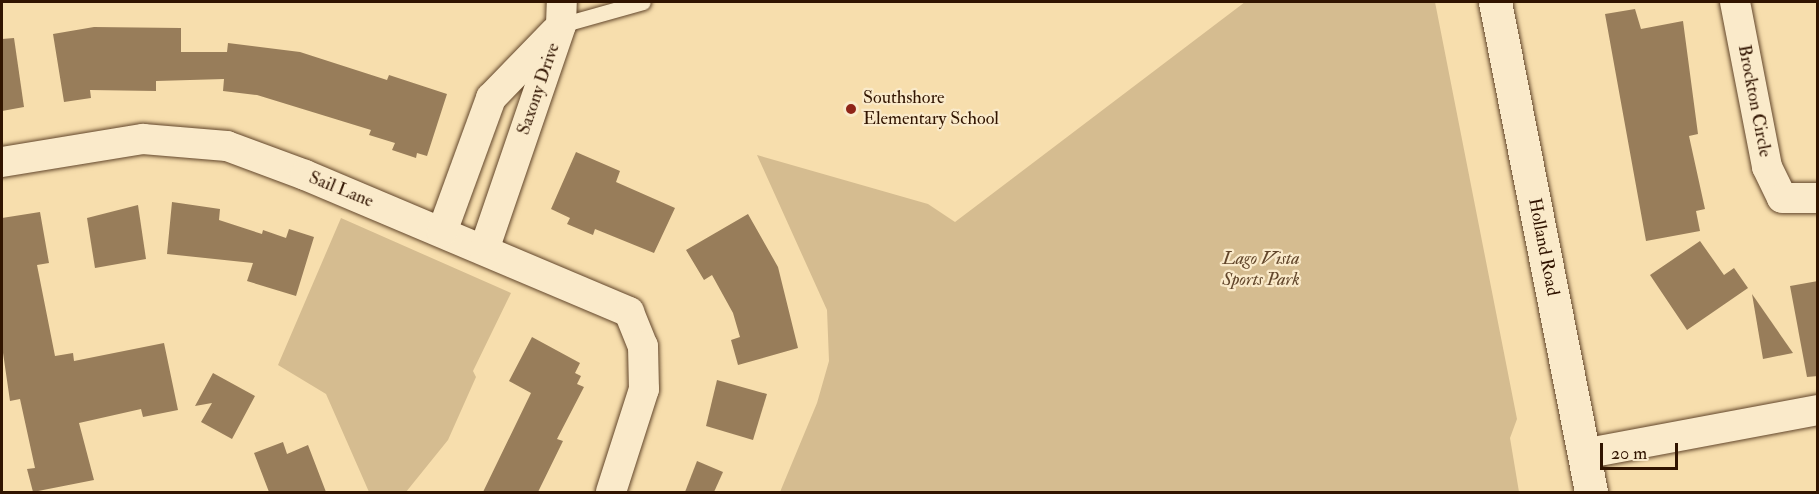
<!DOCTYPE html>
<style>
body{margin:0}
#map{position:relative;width:1819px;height:494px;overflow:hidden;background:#f7dead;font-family:"IM FELL Double Pica",serif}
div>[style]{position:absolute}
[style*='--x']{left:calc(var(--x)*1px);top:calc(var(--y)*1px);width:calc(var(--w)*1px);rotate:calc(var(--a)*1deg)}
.green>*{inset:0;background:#d5bc90}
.building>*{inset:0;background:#987d5a}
.roads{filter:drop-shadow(0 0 2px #62462b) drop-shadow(0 0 2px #62462b)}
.service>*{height:15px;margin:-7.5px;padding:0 7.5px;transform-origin:7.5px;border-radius:7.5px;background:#faeaca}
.minor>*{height:30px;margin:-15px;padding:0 15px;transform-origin:15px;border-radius:15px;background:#faeaca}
.secondary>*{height:33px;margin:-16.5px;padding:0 16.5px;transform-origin:16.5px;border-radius:16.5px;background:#faeaca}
.dots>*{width:16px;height:16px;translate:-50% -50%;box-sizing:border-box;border:3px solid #faeaca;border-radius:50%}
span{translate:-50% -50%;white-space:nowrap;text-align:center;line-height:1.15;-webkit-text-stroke:4.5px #faeaca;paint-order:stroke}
.street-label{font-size:18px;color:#311400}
.poi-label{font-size:18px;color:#311400}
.left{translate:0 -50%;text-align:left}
.park-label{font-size:18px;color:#62462b;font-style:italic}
.frame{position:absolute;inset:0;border:3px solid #311400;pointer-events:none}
.scale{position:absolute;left:1600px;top:443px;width:78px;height:27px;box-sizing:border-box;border:3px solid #311400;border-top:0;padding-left:8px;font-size:18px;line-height:21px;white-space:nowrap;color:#311400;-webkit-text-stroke:4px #faeaca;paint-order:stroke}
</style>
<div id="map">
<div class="green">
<div style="clip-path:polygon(1245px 2px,1435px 2px,1517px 419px,1510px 438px,1519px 492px,780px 492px,817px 403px,829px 361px,827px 310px,757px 155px,928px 204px,955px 222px)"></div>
<div style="clip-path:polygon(341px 218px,511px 293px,473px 371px,476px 377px,448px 440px,406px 492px,369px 492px,326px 394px,278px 365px)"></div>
</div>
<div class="building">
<div style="clip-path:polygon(1635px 9px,1641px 29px,1683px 21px,1698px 134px,1689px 136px,1705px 209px,1696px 211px,1700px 231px,1646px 241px,1605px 14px)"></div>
<div style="clip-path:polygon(94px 27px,181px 28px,181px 52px,227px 52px,228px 43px,300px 52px,387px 80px,389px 75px,447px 94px,427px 156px,417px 153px,416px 158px,392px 150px,395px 143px,369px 135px,371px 130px,257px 95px,223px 91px,224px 79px,156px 81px,156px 91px,90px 90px,91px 98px,64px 102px,53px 34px)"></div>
<div style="clip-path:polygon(14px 38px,24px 107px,2px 111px,2px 39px)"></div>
<div style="clip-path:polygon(576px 152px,620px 171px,616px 182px,675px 208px,654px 253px,595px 229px,593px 235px,567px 224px,570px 218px,551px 209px)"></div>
<div style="clip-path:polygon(172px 202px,220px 209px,219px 220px,262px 234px,263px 230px,286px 238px,289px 229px,314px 237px,296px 296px,247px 281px,253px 263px,167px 254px)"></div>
<div style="clip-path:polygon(138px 205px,146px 259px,95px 268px,87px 218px)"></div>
<div style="clip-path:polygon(40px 212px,49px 263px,37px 265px,55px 356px,73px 353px,74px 361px,164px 343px,178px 410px,143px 417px,141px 409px,79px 423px,94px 480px,33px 492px,27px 469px,35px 468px,20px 399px,10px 401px,2px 346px,2px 218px)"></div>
<div style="clip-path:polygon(748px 214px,778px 267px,798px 348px,738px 365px,731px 340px,740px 337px,733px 313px,712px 275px,704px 280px,686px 250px)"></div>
<div style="clip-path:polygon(1700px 241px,1724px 275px,1734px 268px,1748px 288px,1687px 330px,1650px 275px)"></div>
<div style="clip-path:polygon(1818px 281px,1818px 376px,1807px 377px,1790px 286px)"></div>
<div style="clip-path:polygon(1752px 294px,1793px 353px,1763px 359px)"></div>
<div style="clip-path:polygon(532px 337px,580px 363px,575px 373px,581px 376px,577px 384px,584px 387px,557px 439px,563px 441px,538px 492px,483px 492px,531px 393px,509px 381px)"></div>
<div style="clip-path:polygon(213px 373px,255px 396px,232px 439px,201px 422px,212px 403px,195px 406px)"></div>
<div style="clip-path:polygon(717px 380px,767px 394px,753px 440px,706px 426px)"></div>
<div style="clip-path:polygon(283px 442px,287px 454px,308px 445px,326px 492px,269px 492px,254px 453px)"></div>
<div style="clip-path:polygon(697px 461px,723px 472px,714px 492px,685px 492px)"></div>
</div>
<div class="roads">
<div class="service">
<div style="--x:561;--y:25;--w:85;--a:-15.7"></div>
</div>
<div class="minor">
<div style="--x:1735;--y:2;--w:168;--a:79"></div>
<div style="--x:1767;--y:167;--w:34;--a:64"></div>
<div style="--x:1782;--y:198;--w:36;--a:0"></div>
<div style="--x:2;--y:162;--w:143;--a:-9.3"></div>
<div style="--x:143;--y:139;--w:84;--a:4.8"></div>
<div style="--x:227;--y:146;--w:83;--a:20.4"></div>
<div style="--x:305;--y:175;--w:352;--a:22.9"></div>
<div style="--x:629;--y:312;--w:37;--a:68"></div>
<div style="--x:643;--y:346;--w:43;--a:88.7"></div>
<div style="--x:644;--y:389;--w:108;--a:107.8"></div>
<div style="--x:442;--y:232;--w:143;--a:-69.9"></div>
<div style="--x:491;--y:98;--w:92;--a:-45.9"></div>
<div style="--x:484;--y:250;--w:238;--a:-71.1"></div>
<div style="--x:561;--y:25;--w:23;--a:-88"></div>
<div style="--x:1583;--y:454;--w:239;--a:-10.6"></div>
</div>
<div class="secondary">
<div style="--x:1495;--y:2;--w:499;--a:78.9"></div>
</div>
</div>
<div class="dots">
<div style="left:851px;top:109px;background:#8f2418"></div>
</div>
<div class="street-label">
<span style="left:539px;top:89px;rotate:-71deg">Saxony Drive</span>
<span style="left:1754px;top:101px;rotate:79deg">Brockton Circle</span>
<span style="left:341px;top:190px;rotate:22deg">Sail Lane</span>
<span style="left:1543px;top:247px;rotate:79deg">Holland Road</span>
</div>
<div class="poi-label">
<span class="left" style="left:863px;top:109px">Southshore<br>Elementary School</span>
</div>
<div class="park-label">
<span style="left:1261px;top:270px">Lago Vista<br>Sports Park</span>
</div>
<div class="frame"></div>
<div class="scale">20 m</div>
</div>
